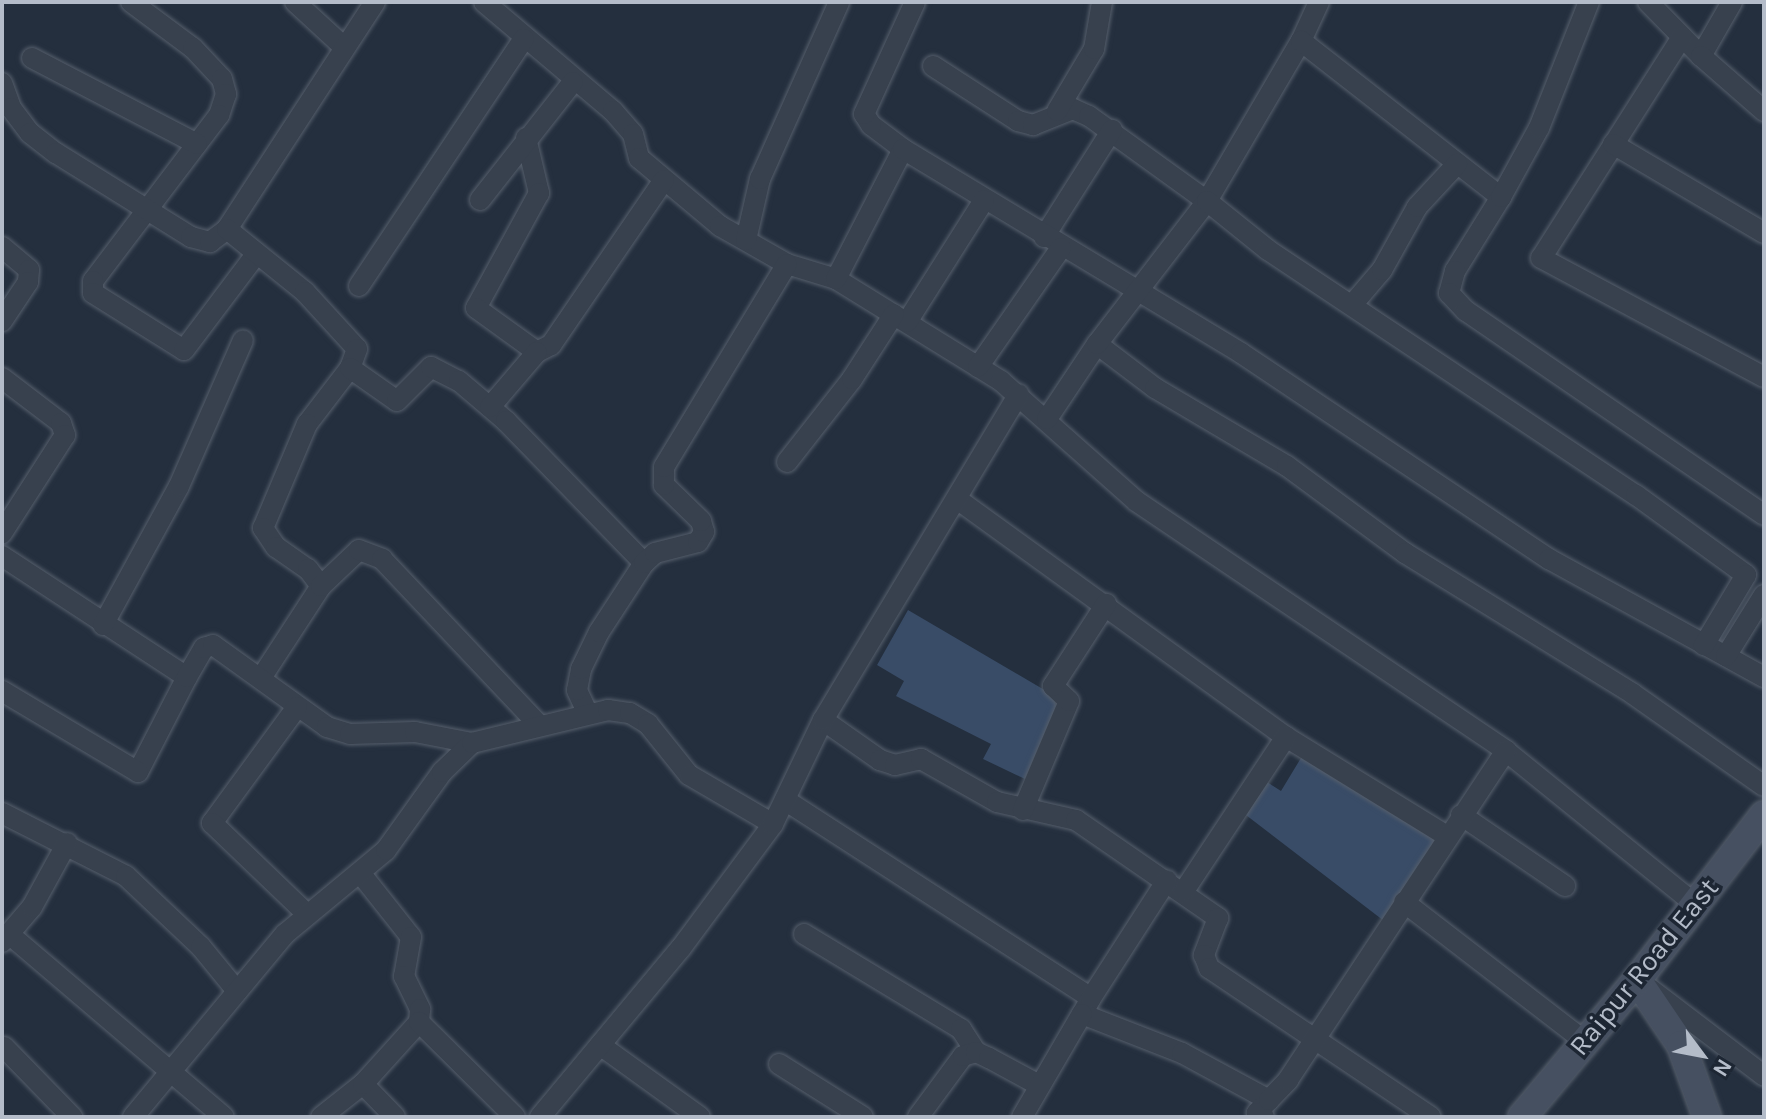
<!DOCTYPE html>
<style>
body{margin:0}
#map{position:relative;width:1766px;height:1119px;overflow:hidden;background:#242f3e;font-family:Karla,sans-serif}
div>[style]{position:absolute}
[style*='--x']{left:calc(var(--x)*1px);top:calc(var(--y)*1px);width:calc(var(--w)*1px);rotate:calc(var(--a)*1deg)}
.water>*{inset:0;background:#394c67}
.roads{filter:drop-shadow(0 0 2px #565f6c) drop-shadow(0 0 2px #565f6c)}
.street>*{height:20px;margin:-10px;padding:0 10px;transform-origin:10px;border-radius:10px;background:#38414e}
.secondary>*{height:28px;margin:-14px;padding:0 14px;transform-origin:14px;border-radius:14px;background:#465061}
span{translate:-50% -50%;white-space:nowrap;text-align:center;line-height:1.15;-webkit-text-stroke:7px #1d2633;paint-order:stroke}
.street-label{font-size:28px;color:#b4bcc9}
.frame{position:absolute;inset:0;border:4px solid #b4bcc9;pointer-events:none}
.north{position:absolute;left:1662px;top:1015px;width:80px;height:80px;-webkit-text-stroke:6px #1d2633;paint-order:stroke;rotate:122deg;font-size:22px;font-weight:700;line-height:32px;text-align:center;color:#b4bcc9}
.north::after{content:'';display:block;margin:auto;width:28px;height:36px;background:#b4bcc9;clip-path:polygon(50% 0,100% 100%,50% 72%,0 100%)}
</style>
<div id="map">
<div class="water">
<div style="clip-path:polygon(908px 610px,1053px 695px,1056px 706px,1025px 779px,983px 759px,991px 744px,896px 696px,904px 681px,877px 665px)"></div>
<div style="clip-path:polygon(1304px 753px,1440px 843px,1388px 924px,1242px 812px,1264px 780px,1281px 791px)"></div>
</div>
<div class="roads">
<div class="street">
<div style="--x:131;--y:2;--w:77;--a:36.6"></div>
<div style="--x:193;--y:48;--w:42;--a:46.9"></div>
<div style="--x:222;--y:79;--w:16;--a:75"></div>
<div style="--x:226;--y:94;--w:22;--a:108"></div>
<div style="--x:219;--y:115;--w:208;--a:127.2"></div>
<div style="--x:93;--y:281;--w:12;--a:90"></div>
<div style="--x:93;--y:293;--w:107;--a:32.1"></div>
<div style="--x:184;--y:350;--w:121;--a:-53"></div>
<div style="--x:295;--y:2;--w:67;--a:42.6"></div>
<div style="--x:484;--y:2;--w:169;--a:40.2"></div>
<div style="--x:613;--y:111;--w:30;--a:49"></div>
<div style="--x:633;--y:134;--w:25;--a:76"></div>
<div style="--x:639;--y:158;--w:106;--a:40"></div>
<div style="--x:720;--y:226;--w:77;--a:29.6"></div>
<div style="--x:787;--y:264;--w:51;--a:17"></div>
<div style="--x:836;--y:279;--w:194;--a:31.7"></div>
<div style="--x:1001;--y:381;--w:181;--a:41.6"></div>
<div style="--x:1136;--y:501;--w:447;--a:34"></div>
<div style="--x:1506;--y:751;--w:243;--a:39"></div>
<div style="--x:1648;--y:2;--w:76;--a:45.5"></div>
<div style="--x:1701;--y:56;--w:62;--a:-60.1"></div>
<div style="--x:1682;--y:37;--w:262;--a:122.5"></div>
<div style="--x:1541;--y:258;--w:253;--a:28.1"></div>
<div style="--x:1301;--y:41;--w:43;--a:-65.2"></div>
<div style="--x:1701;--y:56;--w:84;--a:41.1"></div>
<div style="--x:32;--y:58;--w:186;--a:27.5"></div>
<div style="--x:933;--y:66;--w:101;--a:32.9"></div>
<div style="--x:1018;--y:121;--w:16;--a:15"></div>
<div style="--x:1033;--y:125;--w:43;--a:-21.8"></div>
<div style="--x:1073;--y:109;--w:17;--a:24"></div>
<div style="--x:1089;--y:116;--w:145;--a:35.8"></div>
<div style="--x:1207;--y:201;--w:186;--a:-59.6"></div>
<div style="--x:1301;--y:41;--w:254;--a:38"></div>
<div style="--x:1501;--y:197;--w:87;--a:121.9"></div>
<div style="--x:1455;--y:271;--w:23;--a:105"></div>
<div style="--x:1449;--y:293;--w:25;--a:47"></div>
<div style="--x:1466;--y:311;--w:361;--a:34.4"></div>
<div style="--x:2;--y:83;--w:27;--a:70"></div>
<div style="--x:11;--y:108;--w:31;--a:53"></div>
<div style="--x:30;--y:133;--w:33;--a:38"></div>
<div style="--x:56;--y:153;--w:159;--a:31.9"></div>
<div style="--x:191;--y:237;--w:20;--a:15"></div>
<div style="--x:210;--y:242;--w:21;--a:-37"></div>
<div style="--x:227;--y:229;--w:271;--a:-56.9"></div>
<div style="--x:1057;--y:111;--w:72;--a:-59.2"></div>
<div style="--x:1094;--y:49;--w:48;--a:-80.3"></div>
<div style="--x:526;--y:138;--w:57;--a:76.7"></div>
<div style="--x:539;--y:193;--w:131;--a:118.7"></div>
<div style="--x:476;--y:308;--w:75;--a:35.8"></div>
<div style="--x:537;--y:352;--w:16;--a:-27"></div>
<div style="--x:551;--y:345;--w:200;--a:-55.6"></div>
<div style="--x:1613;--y:144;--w:175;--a:30.5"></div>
<div style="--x:903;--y:149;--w:40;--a:-143"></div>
<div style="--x:871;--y:125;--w:13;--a:-122"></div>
<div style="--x:864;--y:114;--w:123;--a:-65.5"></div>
<div style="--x:1501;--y:197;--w:79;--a:-61.2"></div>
<div style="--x:1539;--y:128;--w:136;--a:-68.4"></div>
<div style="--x:480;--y:200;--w:150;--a:-51.8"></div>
<div style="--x:227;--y:229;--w:100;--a:38.9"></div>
<div style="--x:305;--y:292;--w:77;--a:47.6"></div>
<div style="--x:357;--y:349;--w:20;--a:110"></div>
<div style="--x:350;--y:368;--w:71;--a:127.5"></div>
<div style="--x:307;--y:424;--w:113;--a:112.9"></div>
<div style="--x:263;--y:528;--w:23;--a:56"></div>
<div style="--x:276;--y:547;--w:39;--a:35"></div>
<div style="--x:308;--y:569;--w:21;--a:53"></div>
<div style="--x:321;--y:586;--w:110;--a:123.1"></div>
<div style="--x:1044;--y:237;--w:127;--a:-57.6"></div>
<div style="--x:746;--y:240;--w:63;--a:-77.1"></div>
<div style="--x:760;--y:179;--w:194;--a:-65.9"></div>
<div style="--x:2;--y:247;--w:35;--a:40"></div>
<div style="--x:29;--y:270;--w:12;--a:95"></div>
<div style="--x:28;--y:282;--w:47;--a:123.7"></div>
<div style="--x:836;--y:279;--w:146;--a:-62.7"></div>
<div style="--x:903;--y:149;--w:395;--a:31.1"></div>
<div style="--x:1241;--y:353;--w:371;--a:33.8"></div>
<div style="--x:1549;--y:559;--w:245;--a:28.8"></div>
<div style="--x:359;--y:286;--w:297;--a:-56.3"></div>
<div style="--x:1352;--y:305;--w:46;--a:-49.4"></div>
<div style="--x:1382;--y:270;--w:72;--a:-60.9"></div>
<div style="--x:1417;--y:207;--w:59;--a:-47.1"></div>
<div style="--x:907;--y:322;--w:144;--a:-57.7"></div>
<div style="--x:1097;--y:344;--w:73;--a:37.2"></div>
<div style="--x:1155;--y:388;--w:153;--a:30.6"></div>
<div style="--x:1287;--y:466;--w:147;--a:36.4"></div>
<div style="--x:1405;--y:553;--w:268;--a:31.7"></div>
<div style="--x:1633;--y:694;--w:160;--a:35.1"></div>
<div style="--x:978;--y:367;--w:145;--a:-55.1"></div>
<div style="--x:350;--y:368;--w:57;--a:35.1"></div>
<div style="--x:397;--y:401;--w:48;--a:-45"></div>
<div style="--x:431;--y:367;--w:31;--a:27"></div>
<div style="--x:459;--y:381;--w:62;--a:40.4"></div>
<div style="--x:506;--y:421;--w:198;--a:45.8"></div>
<div style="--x:2;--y:378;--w:74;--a:37.3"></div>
<div style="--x:61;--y:423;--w:13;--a:72"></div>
<div style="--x:65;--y:435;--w:117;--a:122.7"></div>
<div style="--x:490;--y:407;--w:72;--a:-49.5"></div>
<div style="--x:1047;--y:419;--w:90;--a:-56.3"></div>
<div style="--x:1097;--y:344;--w:180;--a:-52.4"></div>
<div style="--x:1207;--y:201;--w:78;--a:38.8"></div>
<div style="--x:1268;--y:250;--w:442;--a:33.7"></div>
<div style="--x:1636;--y:495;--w:136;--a:36"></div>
<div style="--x:1746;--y:575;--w:82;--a:121"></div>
<div style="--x:787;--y:462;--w:105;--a:-51.9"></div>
<div style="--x:852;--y:379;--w:77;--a:-57.1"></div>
<div style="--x:957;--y:499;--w:406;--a:35.9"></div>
<div style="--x:1286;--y:737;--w:189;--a:31.6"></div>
<div style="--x:2;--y:556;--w:221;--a:33.2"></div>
<div style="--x:187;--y:677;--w:107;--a:117.3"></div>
<div style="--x:138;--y:772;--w:158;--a:-149.2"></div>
<div style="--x:321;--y:586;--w:52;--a:-43.5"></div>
<div style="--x:359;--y:550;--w:25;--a:21"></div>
<div style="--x:382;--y:559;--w:228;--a:46.6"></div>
<div style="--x:103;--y:625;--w:158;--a:-61.3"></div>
<div style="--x:179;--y:486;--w:159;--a:-66.3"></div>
<div style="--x:1726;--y:656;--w:72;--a:-58.1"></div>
<div style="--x:187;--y:677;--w:34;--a:-60"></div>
<div style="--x:204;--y:648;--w:9;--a:-18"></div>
<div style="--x:213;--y:645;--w:140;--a:35.7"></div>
<div style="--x:327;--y:727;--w:24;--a:17"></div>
<div style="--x:350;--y:734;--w:65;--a:-1.8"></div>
<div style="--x:415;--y:732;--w:58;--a:10.9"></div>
<div style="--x:297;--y:707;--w:144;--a:126.2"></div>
<div style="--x:212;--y:823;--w:132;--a:43.8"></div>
<div style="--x:588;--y:714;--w:26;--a:-115"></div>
<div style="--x:577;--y:690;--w:21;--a:-79"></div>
<div style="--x:581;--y:669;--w:41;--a:-64.1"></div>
<div style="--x:599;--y:632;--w:82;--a:-56.9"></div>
<div style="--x:644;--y:563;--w:15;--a:-42"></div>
<div style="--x:655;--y:553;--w:44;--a:-14.3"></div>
<div style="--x:698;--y:542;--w:12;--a:-59"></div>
<div style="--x:704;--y:532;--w:11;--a:-105"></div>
<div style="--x:701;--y:521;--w:52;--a:-135.8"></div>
<div style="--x:664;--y:485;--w:18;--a:-90"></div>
<div style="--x:664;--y:467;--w:237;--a:-58.8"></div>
<div style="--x:823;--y:720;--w:70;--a:35.1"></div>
<div style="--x:880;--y:760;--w:16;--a:18"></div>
<div style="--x:895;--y:765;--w:27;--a:-13"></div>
<div style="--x:921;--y:759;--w:87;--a:29.5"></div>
<div style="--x:997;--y:802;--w:81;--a:12.8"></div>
<div style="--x:1076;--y:820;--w:173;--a:34.6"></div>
<div style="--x:1218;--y:918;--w:40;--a:111"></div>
<div style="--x:1204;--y:955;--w:14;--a:69"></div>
<div style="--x:1209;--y:968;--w:267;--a:33.9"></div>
<div style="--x:785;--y:800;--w:364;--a:32.9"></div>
<div style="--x:1091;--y:998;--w:18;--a:119"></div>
<div style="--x:1082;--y:1014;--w:107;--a:21.3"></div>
<div style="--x:1182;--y:1053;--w:99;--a:28.4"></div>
<div style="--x:1269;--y:1100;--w:18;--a:133"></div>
<div style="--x:1257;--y:1113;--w:8;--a:30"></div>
<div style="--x:1023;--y:810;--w:118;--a:-67.1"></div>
<div style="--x:1069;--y:701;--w:22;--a:-137"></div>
<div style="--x:1053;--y:686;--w:98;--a:-57.1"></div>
<div style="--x:2;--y:813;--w:139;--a:26.9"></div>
<div style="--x:126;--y:876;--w:103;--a:43.4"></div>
<div style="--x:201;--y:947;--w:57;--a:50.7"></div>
<div style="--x:1461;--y:815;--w:126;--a:34.3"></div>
<div style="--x:361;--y:874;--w:80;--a:51.6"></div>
<div style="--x:411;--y:937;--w:40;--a:100"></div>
<div style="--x:404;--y:976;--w:37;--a:64"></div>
<div style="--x:420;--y:1009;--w:13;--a:94"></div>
<div style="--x:1184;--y:891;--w:185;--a:-56.5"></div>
<div style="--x:1404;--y:902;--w:230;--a:37.6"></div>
<div style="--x:9;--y:934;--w:282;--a:40.4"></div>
<div style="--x:804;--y:934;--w:184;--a:31.2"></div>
<div style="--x:961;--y:1029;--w:27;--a:57"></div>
<div style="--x:2;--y:942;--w:46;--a:-49.4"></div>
<div style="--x:32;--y:907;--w:73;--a:-61.3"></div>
<div style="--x:1650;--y:989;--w:143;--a:37.3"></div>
<div style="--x:1091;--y:998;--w:140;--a:-57.2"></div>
<div style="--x:600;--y:1045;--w:123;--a:35.8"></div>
<div style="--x:4;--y:1047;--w:98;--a:45.8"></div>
<div style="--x:779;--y:1064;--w:99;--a:32.2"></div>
<div style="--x:363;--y:1084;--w:46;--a:45.9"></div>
<div style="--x:1269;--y:1100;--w:28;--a:-46"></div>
<div style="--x:1288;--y:1080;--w:395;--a:-56.5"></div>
<div style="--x:133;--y:1117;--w:238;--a:-50.3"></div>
<div style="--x:285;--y:934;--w:131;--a:-39.7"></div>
<div style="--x:386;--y:850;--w:96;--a:-54.3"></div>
<div style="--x:442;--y:772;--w:42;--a:-44"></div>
<div style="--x:472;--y:743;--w:140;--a:-13.6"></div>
<div style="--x:608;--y:710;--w:22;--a:8"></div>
<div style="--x:630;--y:713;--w:21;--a:31"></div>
<div style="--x:648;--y:724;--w:65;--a:51.2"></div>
<div style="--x:689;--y:775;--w:97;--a:30.3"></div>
<div style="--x:321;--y:1117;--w:53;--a:-38.2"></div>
<div style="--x:363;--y:1084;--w:84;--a:-47.9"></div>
<div style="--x:419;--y:1022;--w:135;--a:44.7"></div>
<div style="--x:540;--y:1117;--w:220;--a:-50.2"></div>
<div style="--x:681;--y:948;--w:154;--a:-53.4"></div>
<div style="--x:773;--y:824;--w:115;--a:-64.3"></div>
<div style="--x:823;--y:720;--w:380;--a:-59"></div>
<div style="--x:918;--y:1117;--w:76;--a:-53.6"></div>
<div style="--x:963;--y:1056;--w:14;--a:-17"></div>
<div style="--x:976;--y:1052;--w:14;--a:25"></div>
<div style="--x:989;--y:1058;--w:57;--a:28.4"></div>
<div style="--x:1022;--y:1117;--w:119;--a:-59.8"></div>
</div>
<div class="secondary">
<div style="--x:1637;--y:980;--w:78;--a:55.9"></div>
<div style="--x:1681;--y:1045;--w:77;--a:70.1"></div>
<div style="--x:1522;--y:1117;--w:179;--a:-50"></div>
<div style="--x:1637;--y:980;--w:208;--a:-52.4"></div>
</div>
</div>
<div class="street-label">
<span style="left:1644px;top:967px;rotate:-51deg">Raipur Road East</span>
</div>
<div class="frame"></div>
<div class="north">N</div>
</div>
